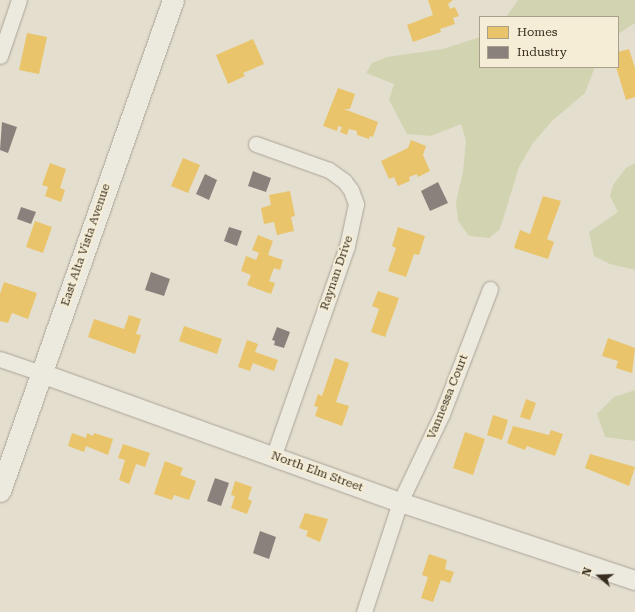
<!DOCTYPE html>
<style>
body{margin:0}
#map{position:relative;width:635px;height:612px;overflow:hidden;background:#e4dece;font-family:"Roboto Serif",serif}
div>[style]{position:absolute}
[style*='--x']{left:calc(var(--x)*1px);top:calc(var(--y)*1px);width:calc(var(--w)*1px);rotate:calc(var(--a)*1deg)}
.green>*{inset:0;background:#d2d4b1}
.homes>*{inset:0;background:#e9c46a}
.industry>*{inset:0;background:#8a817c}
.roads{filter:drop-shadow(0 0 1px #aaa397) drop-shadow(0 0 1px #aaa397)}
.minor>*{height:15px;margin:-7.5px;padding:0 7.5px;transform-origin:7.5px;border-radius:7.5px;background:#ece9df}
.tertiary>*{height:19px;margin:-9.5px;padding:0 9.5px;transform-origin:9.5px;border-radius:9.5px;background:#ece9df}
.secondary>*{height:21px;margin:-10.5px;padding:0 10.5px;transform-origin:10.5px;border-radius:10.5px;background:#ece9df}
span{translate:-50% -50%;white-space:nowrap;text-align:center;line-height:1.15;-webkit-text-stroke:4px #f5edd5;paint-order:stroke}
.street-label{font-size:12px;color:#382d1f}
.legend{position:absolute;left:479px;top:16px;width:140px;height:52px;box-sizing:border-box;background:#f5edd5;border:1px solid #a9a08c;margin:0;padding:5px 7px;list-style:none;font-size:12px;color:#382d1f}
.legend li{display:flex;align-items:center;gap:8px;height:20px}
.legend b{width:20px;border:1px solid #a9a08c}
.north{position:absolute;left:579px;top:556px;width:40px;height:40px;-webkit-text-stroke:3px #f5edd5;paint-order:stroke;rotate:289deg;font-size:11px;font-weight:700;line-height:16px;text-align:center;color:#382d1f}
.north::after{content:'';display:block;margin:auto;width:14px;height:18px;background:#382d1f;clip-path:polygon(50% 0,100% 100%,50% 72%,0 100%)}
</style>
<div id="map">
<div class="green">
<div style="clip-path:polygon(518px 0,635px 0,635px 23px,618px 34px,618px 17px,506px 17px)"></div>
<div style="clip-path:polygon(480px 37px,480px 67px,595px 67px,585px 93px,552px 121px,533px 143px,519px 167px,500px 229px,489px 238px,469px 236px,458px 221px,456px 202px,463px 172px,466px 141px,461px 124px,431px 136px,407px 134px,389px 100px,394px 84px,366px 73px,372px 63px,387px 57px,443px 49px)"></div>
<div style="clip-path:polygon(635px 163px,635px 270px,610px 264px,594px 256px,589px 232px,618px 212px,610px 196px,613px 185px,626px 168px)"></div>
<div style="clip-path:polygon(635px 390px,635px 441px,605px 437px,597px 414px,614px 397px)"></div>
</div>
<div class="homes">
<div style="clip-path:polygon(428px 0,453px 0,448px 4px,450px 9px,455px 7px,459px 16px,453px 18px,455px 24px,440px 29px,441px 32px,413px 42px,407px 25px,433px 15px)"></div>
<div style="clip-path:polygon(27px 33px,47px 37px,39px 74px,19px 70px)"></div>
<div style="clip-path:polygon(253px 39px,264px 64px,243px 73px,245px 76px,228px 84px,216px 55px)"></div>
<div style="clip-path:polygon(629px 49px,635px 68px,635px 97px,626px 100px,616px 67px,618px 67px,618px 52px)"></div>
<div style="clip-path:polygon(338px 88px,355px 94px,350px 109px,344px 109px,378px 122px,373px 137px,370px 136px,369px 139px,357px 135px,357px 131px,349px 129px,347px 135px,340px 132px,342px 127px,338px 126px,337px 131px,323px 126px)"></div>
<div style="clip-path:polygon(411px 140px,426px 146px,423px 155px,430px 171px,418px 177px,417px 174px,409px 177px,410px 181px,398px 186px,394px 177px,389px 179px,381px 161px,408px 148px)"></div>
<div style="clip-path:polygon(183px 158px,200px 165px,188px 193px,171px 186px)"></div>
<div style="clip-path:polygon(50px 163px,66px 169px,60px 188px,65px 190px,61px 202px,45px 196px,48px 187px,42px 185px)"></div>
<div style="clip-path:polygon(290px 191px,295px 216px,291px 217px,294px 231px,277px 235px,274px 222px,264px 224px,261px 208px,271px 205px,269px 195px)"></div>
<div style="clip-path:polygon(543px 196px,561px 201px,547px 239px,554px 242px,548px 259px,514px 248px,520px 230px,530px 234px)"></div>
<div style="clip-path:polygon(35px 221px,52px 227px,43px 253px,26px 247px)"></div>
<div style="clip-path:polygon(398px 227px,425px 236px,419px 255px,414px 254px,406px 277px,388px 271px,396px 248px,392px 246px)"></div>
<div style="clip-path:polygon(258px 235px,273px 241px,268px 255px,283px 260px,280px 270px,274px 268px,269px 281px,275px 283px,271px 294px,247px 285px,251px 275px,241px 271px,246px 256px,256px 260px,259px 253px,252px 250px)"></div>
<div style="clip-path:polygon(4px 282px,37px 293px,28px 319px,12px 313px,8px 323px,0 321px,0 294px)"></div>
<div style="clip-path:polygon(378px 291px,399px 298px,385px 337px,371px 332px,379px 309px,372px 306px)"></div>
<div style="clip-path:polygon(129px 315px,141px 319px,136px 334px,141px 335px,135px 354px,88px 337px,94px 319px,124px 329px)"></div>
<div style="clip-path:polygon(184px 326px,222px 339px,217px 354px,179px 341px)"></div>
<div style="clip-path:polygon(608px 338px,635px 348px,632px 373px,616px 368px,618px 361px,602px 356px)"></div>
<div style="clip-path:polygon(247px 340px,258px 344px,255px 352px,278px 360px,274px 371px,253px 363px,250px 371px,238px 367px)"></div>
<div style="clip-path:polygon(335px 358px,349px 363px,336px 402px,349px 406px,342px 426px,315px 416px,318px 407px,314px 406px,318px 394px,322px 396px)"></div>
<div style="clip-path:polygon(526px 399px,536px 403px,530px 420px,520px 417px)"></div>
<div style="clip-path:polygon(493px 415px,508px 420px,502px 440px,487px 435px)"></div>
<div style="clip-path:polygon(513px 426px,549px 435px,551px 430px,563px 434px,555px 456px,527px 446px,525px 450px,507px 443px)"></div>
<div style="clip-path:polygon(465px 432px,485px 439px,473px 475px,453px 468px)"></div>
<div style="clip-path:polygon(72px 433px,86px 438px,87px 433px,93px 436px,94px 433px,113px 439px,108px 455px,86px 446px,84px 452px,68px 446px)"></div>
<div style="clip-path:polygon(123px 444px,150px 453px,145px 467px,136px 464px,129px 484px,119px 480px,125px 460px,118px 458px)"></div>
<div style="clip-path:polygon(590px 454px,635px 467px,629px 486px,585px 468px)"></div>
<div style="clip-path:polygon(165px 461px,183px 468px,180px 475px,196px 481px,189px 500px,174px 495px,172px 500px,154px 494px)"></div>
<div style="clip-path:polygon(235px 481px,252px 487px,248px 499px,252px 501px,247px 514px,231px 508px,235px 496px,231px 495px)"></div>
<div style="clip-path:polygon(305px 513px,328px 519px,320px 542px,306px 536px,308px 531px,299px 528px)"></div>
<div style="clip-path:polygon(429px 554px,447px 560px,445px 569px,454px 572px,450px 583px,441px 580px,433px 602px,421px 598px,428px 577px,422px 575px)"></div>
</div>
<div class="industry">
<div style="clip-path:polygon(2px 122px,17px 127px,8px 153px,0 150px)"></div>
<div style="clip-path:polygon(253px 171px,271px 178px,266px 192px,248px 186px)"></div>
<div style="clip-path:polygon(205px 174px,217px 180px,209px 200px,196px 194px)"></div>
<div style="clip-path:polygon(438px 182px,448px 203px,430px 211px,421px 191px)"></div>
<div style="clip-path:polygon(21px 207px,36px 212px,31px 224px,17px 219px)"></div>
<div style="clip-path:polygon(229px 227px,242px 231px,237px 246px,224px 241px)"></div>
<div style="clip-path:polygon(151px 272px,170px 279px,164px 296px,145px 290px)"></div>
<div style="clip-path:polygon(277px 327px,290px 332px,284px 348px,274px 345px,275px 341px,272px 340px)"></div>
<div style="clip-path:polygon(215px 478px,229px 483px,221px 506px,207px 501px)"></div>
<div style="clip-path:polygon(260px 531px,276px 537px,269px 559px,253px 553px)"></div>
</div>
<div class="roads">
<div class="minor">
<div style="--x:0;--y:56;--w:59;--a:-71.3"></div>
<div style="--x:256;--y:144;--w:77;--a:19.6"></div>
<div style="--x:329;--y:170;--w:19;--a:36"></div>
<div style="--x:344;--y:181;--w:11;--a:52"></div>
<div style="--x:351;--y:190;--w:15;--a:70"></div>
<div style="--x:356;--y:204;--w:43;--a:102.1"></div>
<div style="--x:347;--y:246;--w:224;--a:109.3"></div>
<div style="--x:0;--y:359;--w:43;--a:18.9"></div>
<div style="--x:364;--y:612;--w:116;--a:-71.9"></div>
<div style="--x:400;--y:502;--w:98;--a:-64.5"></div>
<div style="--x:442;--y:414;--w:134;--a:-69"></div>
</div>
<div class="tertiary">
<div style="--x:41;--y:373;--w:381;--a:19.8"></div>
<div style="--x:400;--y:502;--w:248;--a:18.4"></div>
</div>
<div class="secondary">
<div style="--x:0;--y:491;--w:521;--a:-70.59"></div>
</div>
</div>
<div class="street-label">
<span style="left:86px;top:245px;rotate:-71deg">East Alta Vista Avenue</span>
<span style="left:337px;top:273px;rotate:-71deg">Raynan Drive</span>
<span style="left:448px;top:397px;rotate:-68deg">Vannessa Court</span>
<span style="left:317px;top:472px;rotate:20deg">North Elm Street</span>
</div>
<ul class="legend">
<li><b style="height:11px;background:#e9c46a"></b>Homes</li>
<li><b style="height:11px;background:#8a817c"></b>Industry</li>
</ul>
<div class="north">N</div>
</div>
